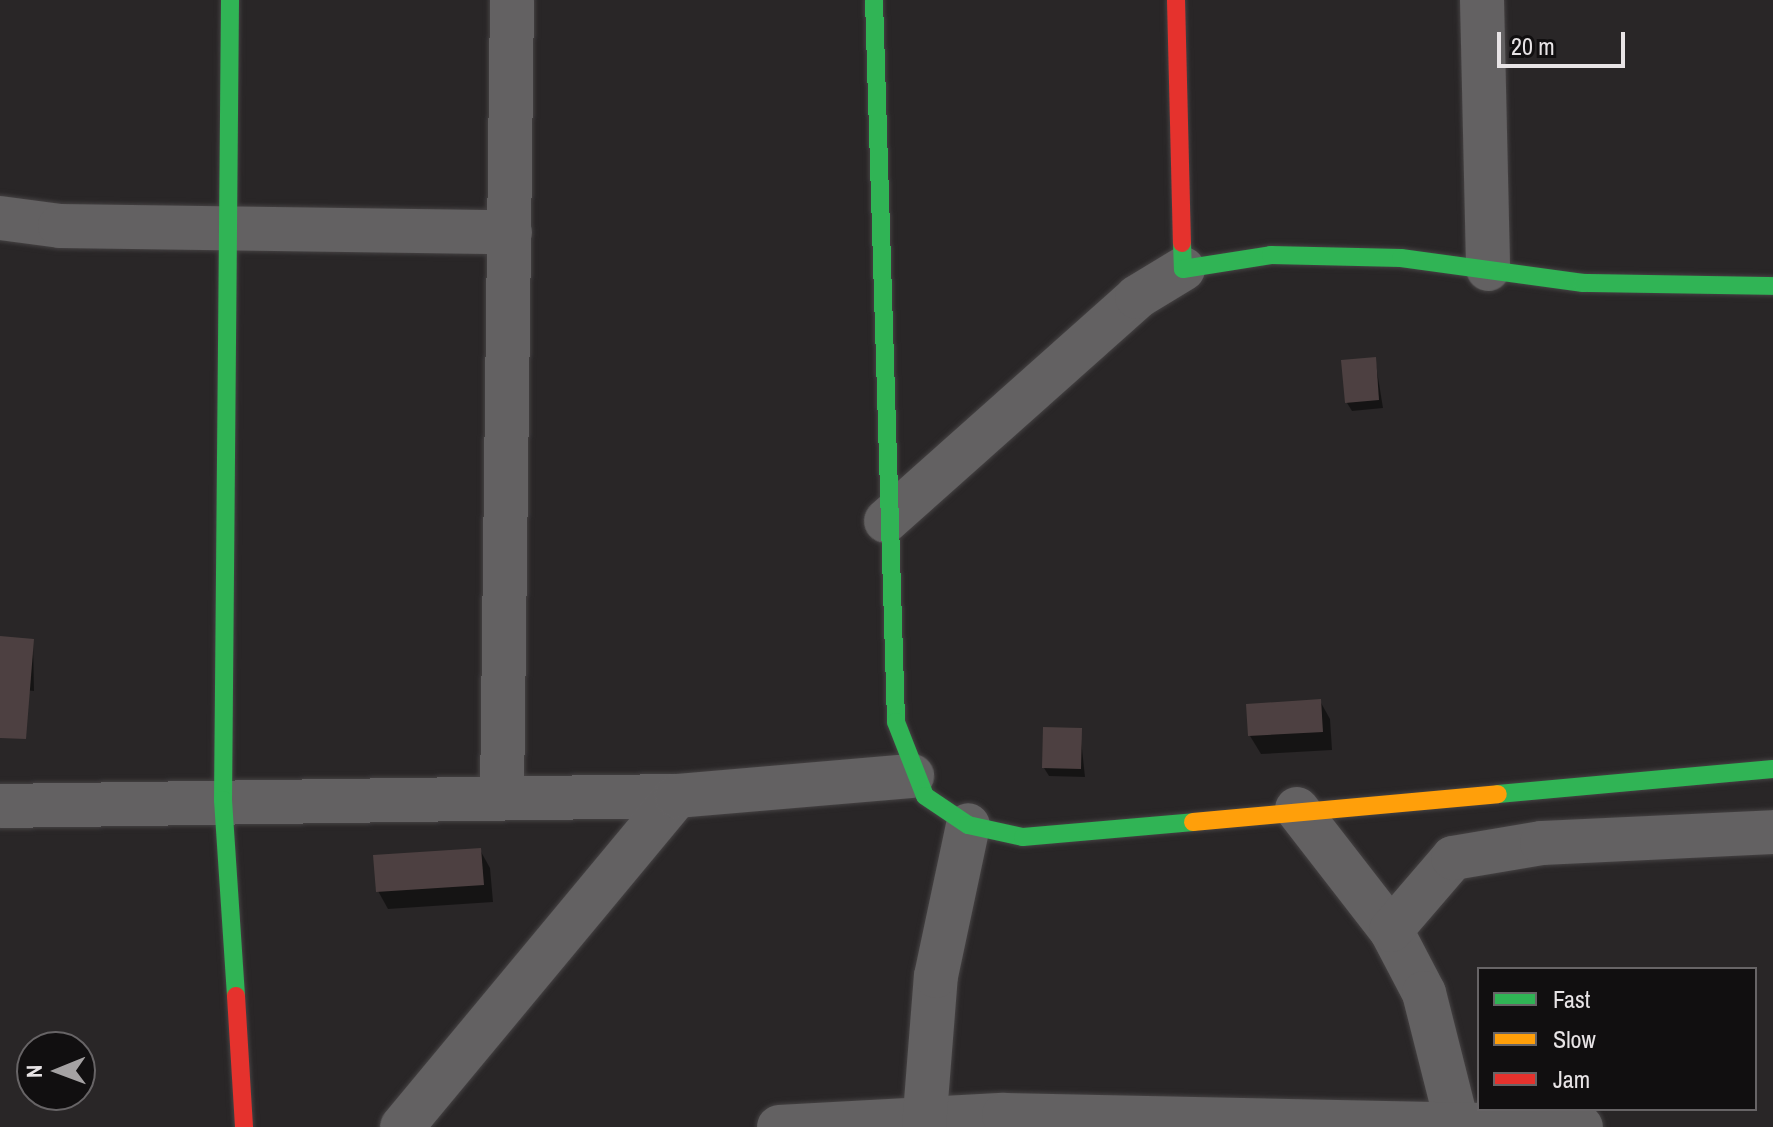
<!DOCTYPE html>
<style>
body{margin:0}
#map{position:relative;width:1773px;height:1127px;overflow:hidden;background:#292627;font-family:"Archivo Narrow",sans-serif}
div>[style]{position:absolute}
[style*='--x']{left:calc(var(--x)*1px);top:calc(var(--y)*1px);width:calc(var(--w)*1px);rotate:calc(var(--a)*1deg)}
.shadow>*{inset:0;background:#0007}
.building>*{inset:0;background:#4d4041}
.roads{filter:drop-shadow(0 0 2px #454243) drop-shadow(0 0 2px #454243)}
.street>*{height:44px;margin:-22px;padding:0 22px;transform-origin:22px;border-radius:22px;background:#636162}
.fast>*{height:18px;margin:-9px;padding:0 9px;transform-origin:9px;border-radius:9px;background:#30b455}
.slow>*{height:18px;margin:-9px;padding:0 9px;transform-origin:9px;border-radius:9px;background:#ff9f0a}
.jam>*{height:18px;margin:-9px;padding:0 9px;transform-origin:9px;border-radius:9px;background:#e5322d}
span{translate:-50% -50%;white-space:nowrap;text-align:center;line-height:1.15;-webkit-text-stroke:6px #110f10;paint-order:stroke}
.legend{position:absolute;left:1477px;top:967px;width:280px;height:144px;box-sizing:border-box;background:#110f10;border:2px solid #676466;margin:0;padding:10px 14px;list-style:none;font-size:24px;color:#e8e4e6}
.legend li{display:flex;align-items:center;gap:16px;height:40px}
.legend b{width:40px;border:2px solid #676466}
.north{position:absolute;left:16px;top:1031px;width:80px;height:80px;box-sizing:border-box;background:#110f10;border:2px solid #676466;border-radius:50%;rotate:269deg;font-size:22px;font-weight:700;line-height:32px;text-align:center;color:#e8e4e6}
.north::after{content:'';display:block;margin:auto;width:28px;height:36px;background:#a5a2a3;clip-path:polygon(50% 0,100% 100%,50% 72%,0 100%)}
.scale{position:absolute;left:1497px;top:32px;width:128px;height:36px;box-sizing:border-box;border:4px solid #e8e4e6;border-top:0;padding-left:10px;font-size:24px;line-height:28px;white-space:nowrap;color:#e8e4e6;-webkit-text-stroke:6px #110f10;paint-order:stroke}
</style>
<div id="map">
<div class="shadow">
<div style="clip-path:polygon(1375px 359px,1383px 408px,1352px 411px,1347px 403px)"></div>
<div style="clip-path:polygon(0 638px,33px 641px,34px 691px,2px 688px)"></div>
<div style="clip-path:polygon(1320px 701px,1330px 719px,1332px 750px,1261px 754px,1250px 736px)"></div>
<div style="clip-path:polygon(1080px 730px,1085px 777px,1049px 776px,1044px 768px)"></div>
<div style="clip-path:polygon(480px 850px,490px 868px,493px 902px,388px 909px,378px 891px)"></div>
</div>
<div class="building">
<div style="clip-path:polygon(1376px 357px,1379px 400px,1345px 403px,1341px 360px)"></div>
<div style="clip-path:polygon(0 636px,34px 639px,26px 739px,0 738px)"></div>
<div style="clip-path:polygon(1321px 699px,1323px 732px,1248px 736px,1246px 704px)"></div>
<div style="clip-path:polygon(1043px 727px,1082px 728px,1081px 769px,1042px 768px)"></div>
<div style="clip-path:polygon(481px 848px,484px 885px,376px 892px,373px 855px)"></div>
</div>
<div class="roads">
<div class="street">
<div style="--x:1482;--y:0;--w:269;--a:88.7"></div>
<div style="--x:0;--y:218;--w:61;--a:7.6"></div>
<div style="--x:60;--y:226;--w:450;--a:0.8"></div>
<div style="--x:886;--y:521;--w:336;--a:-41.7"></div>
<div style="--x:1137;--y:297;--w:54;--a:-31.3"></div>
<div style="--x:502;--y:796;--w:796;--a:-89.28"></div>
<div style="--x:0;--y:806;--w:677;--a:-0.85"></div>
<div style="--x:1297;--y:809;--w:153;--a:52.2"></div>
<div style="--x:1391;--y:930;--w:71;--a:62.4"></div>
<div style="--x:1424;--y:993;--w:134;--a:75.8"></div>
<div style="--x:1391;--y:930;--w:95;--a:-49.3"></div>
<div style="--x:1453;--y:858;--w:90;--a:-9.6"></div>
<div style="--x:1542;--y:843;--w:231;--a:-2.7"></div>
<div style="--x:402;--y:1127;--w:430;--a:-50.3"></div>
<div style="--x:677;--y:796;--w:236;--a:-4.9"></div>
<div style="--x:779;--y:1127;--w:225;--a:-3.1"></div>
<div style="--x:1004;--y:1115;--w:577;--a:1.19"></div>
<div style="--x:924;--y:1127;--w:151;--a:-85.5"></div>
<div style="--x:936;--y:976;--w:154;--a:-78"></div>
</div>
<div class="fast">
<div style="--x:230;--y:0;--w:800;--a:90.5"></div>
<div style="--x:223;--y:800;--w:196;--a:86.2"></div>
<div style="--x:874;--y:0;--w:722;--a:88.25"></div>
<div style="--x:896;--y:722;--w:79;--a:68.6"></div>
<div style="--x:925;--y:796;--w:52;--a:34"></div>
<div style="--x:968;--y:825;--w:56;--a:12.3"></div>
<div style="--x:1023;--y:837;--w:171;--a:-5"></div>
<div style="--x:1182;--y:243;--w:26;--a:88"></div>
<div style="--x:1183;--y:269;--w:89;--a:-9"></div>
<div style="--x:1271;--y:255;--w:130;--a:1.3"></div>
<div style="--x:1401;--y:258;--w:184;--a:7.8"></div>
<div style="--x:1583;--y:283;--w:190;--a:0.9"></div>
<div style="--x:1498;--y:794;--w:276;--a:-5.2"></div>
</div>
<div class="slow">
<div style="--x:1193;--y:822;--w:306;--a:-5.2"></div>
</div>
<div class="jam">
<div style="--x:1176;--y:0;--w:243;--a:88.6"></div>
<div style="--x:236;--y:996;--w:131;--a:86.5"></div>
</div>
</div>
<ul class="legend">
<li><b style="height:10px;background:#30b455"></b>Fast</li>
<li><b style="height:10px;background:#ff9f0a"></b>Slow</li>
<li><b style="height:10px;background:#e5322d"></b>Jam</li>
</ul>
<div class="north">N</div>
<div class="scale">20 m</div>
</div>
